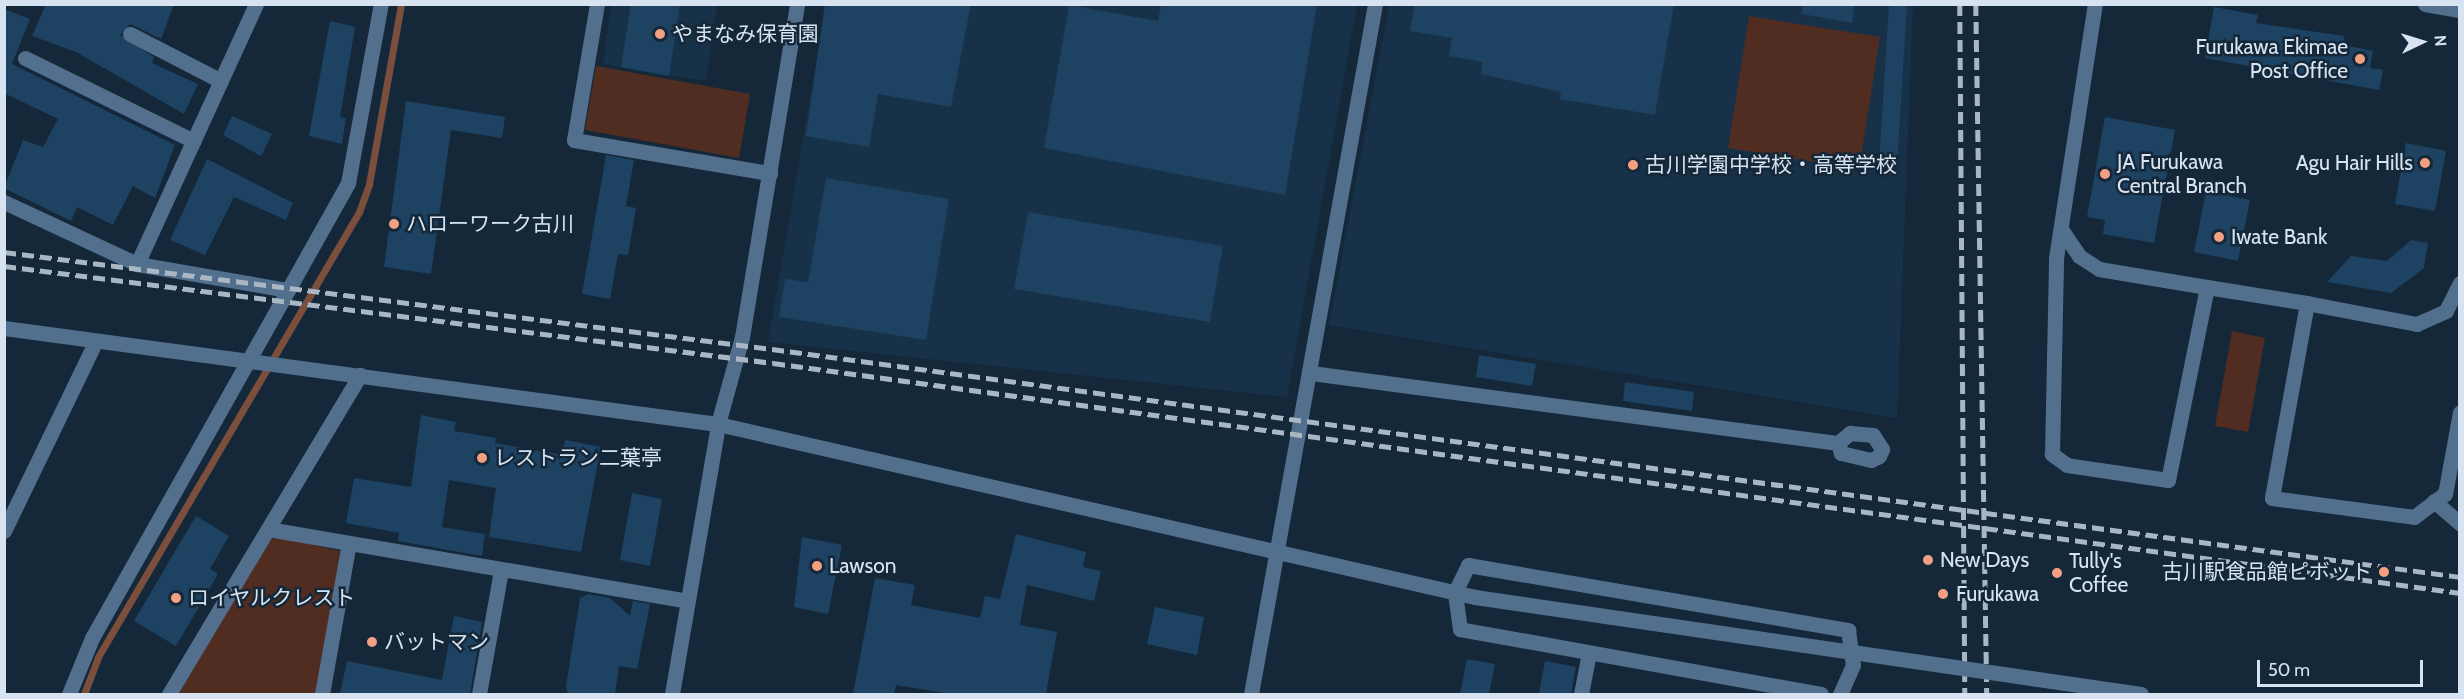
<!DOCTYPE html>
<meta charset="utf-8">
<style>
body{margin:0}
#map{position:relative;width:2464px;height:699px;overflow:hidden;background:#14283a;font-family:Cabin,"Noto Sans JP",sans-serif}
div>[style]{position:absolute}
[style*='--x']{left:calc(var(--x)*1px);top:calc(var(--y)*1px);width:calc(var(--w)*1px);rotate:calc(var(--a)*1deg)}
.built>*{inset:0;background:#173149}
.green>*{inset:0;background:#502d20}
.stream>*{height:7px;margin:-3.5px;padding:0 3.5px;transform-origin:3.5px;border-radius:3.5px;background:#7c4e3c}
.building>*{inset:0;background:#1e4261}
.minor>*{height:15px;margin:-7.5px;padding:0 7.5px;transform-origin:7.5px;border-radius:7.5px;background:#52708d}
.rail>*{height:4.5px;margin-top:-2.25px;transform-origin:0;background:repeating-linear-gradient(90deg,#a9b7c5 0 12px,transparent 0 18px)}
.minor-bridge>*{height:15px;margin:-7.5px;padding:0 7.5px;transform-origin:7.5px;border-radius:7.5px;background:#52708d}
.dots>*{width:16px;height:16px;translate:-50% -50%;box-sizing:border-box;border:3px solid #14283a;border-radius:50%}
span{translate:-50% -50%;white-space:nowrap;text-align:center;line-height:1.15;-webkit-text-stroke:5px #14283a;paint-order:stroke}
.poi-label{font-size:21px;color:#d7e3f0}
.left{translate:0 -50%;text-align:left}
.right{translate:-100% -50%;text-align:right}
.frame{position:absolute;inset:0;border:6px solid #d7e3f0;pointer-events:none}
.north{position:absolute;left:2392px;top:12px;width:60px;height:60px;-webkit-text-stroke:4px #14283a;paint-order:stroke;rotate:86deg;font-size:16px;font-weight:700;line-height:24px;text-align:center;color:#d7e3f0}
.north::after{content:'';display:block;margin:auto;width:21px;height:27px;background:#d7e3f0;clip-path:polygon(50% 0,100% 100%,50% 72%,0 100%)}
.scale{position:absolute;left:2257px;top:660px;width:166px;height:27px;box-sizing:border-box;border:3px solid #d7e3f0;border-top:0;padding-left:8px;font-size:18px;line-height:21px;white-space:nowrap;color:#d7e3f0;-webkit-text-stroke:4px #14283a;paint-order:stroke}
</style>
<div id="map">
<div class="built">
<div style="clip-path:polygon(611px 5px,717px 5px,706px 81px,603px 64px)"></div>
<div style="clip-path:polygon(826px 5px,1357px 5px,1287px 397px,768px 342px)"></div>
<div style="clip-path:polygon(1389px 5px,1913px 5px,1897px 418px,1329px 325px)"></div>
</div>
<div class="green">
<div style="clip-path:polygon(1749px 16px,1880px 37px,1859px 169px,1728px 148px)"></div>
<div style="clip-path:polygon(596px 66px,750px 94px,739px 158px,585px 130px)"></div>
<div style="clip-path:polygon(2232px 331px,2265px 338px,2248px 432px,2215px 426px)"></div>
<div style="clip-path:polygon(284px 538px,340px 551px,318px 694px,179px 694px,266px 539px)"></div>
</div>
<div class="stream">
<div style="--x:84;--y:694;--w:40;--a:-69"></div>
<div style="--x:98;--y:657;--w:516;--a:-59.61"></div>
<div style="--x:359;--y:212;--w:30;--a:-70"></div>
<div style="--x:369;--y:184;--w:183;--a:-79.9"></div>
</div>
<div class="building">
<div style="clip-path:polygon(46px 4px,174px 4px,161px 39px,130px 24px,120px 35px,154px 57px,152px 63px,198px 84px,184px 114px,76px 52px,32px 36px)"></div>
<div style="clip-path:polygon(631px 4px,680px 4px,669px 76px,621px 67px)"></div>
<div style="clip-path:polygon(825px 4px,971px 4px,951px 107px,878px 94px,869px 147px,806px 136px)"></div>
<div style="clip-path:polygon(1161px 4px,1317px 4px,1285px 195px,1044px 148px,1069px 5px,1158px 21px)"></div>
<div style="clip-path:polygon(1415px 4px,1674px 4px,1655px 115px,1560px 99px,1561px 92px,1481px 74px,1483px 62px,1449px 56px,1452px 38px,1410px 31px)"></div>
<div style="clip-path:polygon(1803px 4px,1855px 4px,1852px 23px,1802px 14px)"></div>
<div style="clip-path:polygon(1889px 4px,1907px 4px,1897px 167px,1879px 165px)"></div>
<div style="clip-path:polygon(2214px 7px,2258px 15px,2256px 23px,2344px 36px,2343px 45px,2373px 51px,2370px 68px,2383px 70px,2379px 90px,2205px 58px)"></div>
<div style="clip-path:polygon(4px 9px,30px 19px,12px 64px,175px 145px,155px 198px,133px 186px,113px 225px,77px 207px,71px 221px,4px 188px,23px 140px,43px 147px,58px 119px,4px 93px)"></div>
<div style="clip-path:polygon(330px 21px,355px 27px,340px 117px,346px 118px,342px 144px,309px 136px)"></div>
<div style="clip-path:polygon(406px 101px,505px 117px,502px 138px,451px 130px,431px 274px,384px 267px)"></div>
<div style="clip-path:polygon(232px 116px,272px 134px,261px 156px,223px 135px)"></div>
<div style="clip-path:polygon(2105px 117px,2175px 130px,2154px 243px,2103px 234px,2105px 220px,2087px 217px)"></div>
<div style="clip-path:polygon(2406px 143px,2446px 151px,2435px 211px,2395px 204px)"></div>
<div style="clip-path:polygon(606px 155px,634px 160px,626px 206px,636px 208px,628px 255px,618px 254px,610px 299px,582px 294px)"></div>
<div style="clip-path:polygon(207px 159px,293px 203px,286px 220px,234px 197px,205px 255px,170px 240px)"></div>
<div style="clip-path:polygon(826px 178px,949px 199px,926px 340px,779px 317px,785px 279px,808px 282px)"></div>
<div style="clip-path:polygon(2206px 191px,2250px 200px,2238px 261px,2194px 252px)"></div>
<div style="clip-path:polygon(1028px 212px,1223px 246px,1210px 322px,1014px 289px)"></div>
<div style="clip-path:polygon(2411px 240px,2428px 243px,2424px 268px,2391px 293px,2327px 282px,2351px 256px,2387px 261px)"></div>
<div style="clip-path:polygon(1479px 355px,1536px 364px,1532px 386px,1476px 377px)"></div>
<div style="clip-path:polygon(1625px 382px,1694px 392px,1692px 411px,1623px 401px)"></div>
<div style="clip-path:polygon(421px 415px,456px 422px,454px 431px,496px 438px,495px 443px,562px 455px,565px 440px,601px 447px,581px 552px,489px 537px,496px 488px,449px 480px,442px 527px,485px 534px,482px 556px,398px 541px,399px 533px,346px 523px,354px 478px,411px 487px)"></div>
<div style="clip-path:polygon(632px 493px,662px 499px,650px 566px,620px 560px)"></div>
<div style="clip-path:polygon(196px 516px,229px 536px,210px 569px,218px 574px,176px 646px,134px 621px)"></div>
<div style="clip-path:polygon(1016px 534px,1086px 552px,1083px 567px,1101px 571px,1094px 601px,1027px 585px,1020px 625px,1057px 632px,1046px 694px,951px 694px,896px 685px,894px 694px,853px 694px,875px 578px,915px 585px,911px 605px,980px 618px,985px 596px,1000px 599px)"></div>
<div style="clip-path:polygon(802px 537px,842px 545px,828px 614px,794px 607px)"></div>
<div style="clip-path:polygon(589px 594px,610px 598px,630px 616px,633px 601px,650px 604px,637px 669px,619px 666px,615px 694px,568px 694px,566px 686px,580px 598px)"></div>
<div style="clip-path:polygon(1155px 607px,1204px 617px,1197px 655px,1147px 644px)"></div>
<div style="clip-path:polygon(454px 616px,482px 622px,470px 694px,340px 694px,347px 661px,442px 680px)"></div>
<div style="clip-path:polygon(1467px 659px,1495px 664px,1489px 694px,1460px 694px)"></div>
<div style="clip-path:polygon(1545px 661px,1576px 667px,1571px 694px,1539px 694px)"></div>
</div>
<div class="minor">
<div style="--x:597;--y:4;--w:138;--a:99.6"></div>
<div style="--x:574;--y:140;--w:199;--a:9.6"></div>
<div style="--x:2425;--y:4;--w:36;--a:10"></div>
<div style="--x:130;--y:34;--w:102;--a:27.3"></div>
<div style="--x:25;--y:58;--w:188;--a:26.2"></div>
<div style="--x:4;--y:202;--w:147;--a:25"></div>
<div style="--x:137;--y:264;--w:153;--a:9.8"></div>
<div style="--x:288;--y:290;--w:123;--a:-60.7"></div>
<div style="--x:348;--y:183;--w:182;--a:-79.6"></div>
<div style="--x:2061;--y:229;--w:32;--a:56"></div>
<div style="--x:2079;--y:256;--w:24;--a:33"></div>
<div style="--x:2099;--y:269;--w:109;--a:9.5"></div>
<div style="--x:2207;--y:287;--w:197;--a:101.4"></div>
<div style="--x:2168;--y:480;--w:102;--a:-171.6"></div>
<div style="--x:2067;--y:465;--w:19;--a:-144"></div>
<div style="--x:2052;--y:454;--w:196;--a:-88.8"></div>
<div style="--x:2056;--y:258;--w:257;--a:-81.3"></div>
<div style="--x:137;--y:264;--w:286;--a:-65.4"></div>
<div style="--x:2460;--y:283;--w:31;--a:117"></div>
<div style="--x:2446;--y:311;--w:32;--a:156"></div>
<div style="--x:2417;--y:324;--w:112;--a:-169.2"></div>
<div style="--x:2307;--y:303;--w:198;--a:100.2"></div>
<div style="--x:2272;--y:498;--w:143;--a:7.6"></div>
<div style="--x:2414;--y:517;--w:39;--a:-37"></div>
<div style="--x:2445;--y:494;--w:83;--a:-79.6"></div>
<div style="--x:2207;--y:287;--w:101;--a:9.1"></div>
<div style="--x:4;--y:328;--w:720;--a:7.66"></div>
<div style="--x:718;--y:424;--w:777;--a:12.87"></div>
<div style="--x:1311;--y:373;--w:532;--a:7.57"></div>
<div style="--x:1850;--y:433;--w:23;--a:5"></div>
<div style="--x:1873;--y:435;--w:17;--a:57"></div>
<div style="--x:1882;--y:449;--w:8;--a:113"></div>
<div style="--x:1879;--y:456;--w:9;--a:153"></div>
<div style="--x:1871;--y:460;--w:31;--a:-167"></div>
<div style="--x:1841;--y:453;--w:10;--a:-107"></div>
<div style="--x:1838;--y:443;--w:16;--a:-40"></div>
<div style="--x:2434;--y:501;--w:35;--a:41"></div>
<div style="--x:268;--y:529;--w:426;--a:9.7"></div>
<div style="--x:4;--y:531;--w:211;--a:-64.2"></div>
<div style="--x:69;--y:694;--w:61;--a:-67.7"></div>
<div style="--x:92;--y:638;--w:399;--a:-60.6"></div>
<div style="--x:169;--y:694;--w:372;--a:-59.1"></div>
<div style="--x:322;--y:694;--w:153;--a:-79.9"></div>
<div style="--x:479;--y:694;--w:125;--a:-79.9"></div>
<div style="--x:672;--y:694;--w:274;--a:-80.3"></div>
<div style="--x:718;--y:424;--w:90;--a:-74.6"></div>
<div style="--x:742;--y:337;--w:338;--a:-80.6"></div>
<div style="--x:1251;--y:694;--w:701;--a:-79.81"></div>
<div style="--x:1581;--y:694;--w:42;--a:-79"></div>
<div style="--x:1821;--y:694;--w:367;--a:-169.8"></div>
<div style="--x:1460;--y:629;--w:37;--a:-98"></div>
<div style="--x:1455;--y:592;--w:30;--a:-64"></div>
<div style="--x:1468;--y:565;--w:386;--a:9.7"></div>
<div style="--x:1848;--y:630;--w:35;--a:82"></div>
<div style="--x:1853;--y:665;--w:32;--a:114"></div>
</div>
<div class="rail">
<div style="--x:1960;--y:4;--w:690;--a:89.58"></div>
<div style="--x:1976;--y:4;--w:690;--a:89.09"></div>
<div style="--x:4;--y:252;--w:774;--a:7.2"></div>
<div style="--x:772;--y:349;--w:1703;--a:7.69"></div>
<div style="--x:4;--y:266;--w:775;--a:7.19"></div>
<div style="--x:773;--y:363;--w:1703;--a:7.76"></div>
</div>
<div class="minor-bridge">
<div style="--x:1475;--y:597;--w:673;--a:8.29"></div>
</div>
<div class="dots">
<div style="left:660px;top:34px;background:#f2a081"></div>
<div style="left:2360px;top:59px;background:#f2a081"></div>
<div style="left:2425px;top:163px;background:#f2a081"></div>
<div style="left:1633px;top:165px;background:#f2a081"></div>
<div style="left:2105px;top:174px;background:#f2a081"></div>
<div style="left:394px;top:224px;background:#f2a081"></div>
<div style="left:2219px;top:237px;background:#f2a081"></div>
<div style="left:482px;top:458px;background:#f2a081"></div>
<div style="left:1928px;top:560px;background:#f2a081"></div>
<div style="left:817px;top:566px;background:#f2a081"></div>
<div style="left:2384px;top:572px;background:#f2a081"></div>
<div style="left:2057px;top:573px;background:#f2a081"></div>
<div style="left:1943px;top:594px;background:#f2a081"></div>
<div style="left:176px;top:598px;background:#f2a081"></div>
<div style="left:372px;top:642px;background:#f2a081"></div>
</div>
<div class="poi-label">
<span class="left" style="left:672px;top:34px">やまなみ保育園</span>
<span class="right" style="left:2348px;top:59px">Furukawa Ekimae<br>Post Office</span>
<span class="left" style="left:2117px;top:174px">JA Furukawa<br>Central Branch</span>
<span class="right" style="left:2413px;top:163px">Agu Hair Hills</span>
<span class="left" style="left:1645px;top:165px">古川学園中学校・高等学校</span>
<span class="left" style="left:406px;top:224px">ハローワーク古川</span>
<span class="left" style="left:2231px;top:237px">Iwate Bank</span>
<span class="left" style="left:494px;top:458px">レストラン二葉亭</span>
<span class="left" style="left:1940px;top:560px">New Days</span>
<span class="left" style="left:2069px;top:573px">Tully's<br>Coffee</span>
<span class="left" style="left:829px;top:566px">Lawson</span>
<span class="right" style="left:2372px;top:572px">古川駅食品館ピボット</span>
<span class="left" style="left:1956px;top:594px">Furukawa</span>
<span class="left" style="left:188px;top:598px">ロイヤルクレスト</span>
<span class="left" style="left:384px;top:642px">バットマン</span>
</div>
<div class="frame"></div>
<div class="north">N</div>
<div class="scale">50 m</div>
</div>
